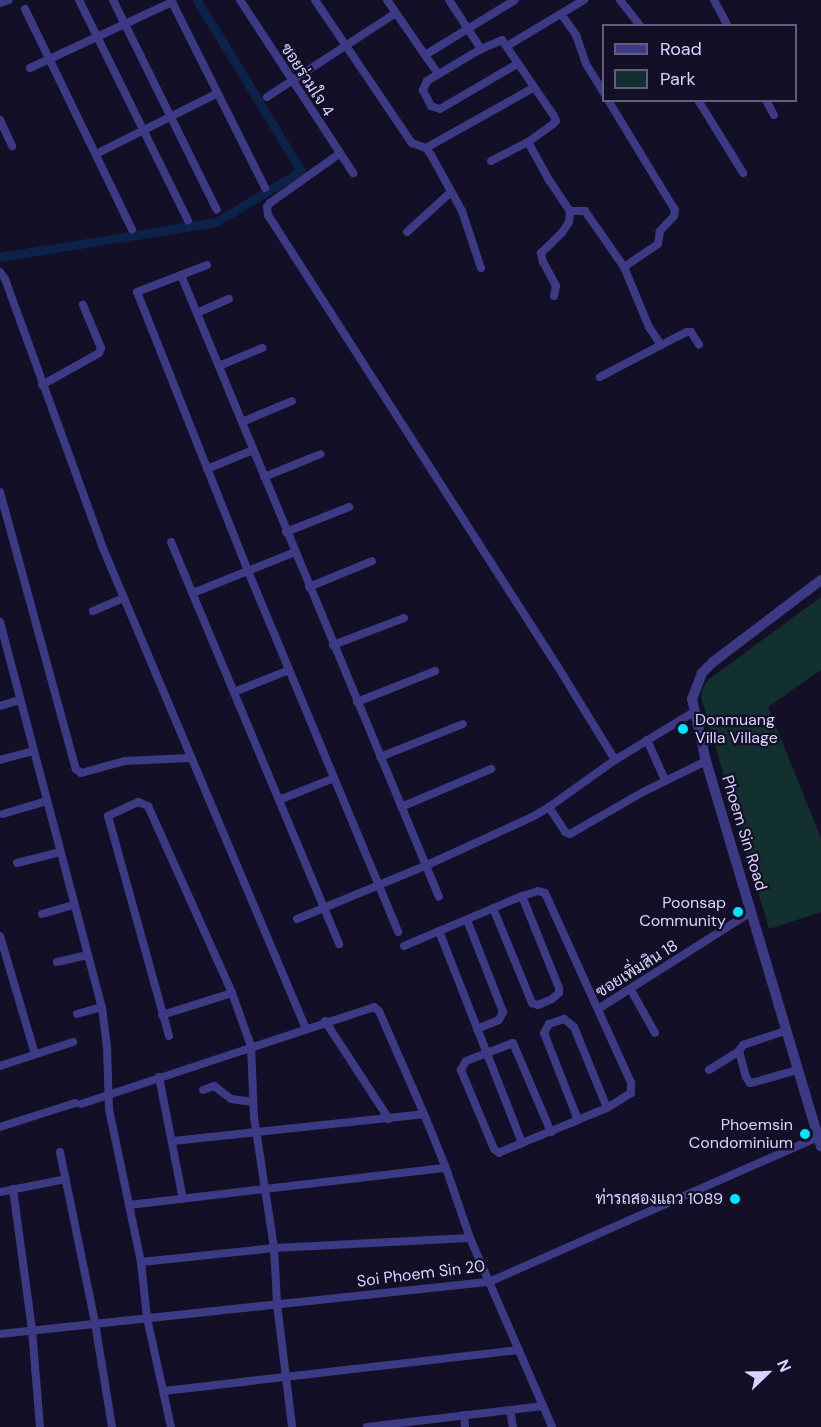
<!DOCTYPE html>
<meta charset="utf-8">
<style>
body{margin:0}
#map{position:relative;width:821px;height:1427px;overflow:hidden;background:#130f26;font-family:"DM Sans",Sarabun,sans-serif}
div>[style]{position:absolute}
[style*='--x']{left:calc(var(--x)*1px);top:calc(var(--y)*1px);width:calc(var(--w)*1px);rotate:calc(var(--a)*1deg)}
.green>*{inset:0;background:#12302f}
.canal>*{height:9px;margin:-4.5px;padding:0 4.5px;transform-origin:4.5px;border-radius:4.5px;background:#0c2248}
.minor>*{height:8px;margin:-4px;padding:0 4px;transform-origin:4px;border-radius:4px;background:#3d3a85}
.tertiary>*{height:10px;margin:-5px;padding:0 5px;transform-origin:5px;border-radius:5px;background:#3d3a85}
.dots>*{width:16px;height:16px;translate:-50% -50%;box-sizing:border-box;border:3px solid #130f26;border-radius:50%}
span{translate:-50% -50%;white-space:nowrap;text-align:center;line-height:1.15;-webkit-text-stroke:4.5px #130f26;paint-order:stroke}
.street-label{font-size:16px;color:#d9d4ff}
.poi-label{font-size:16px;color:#d9d4ff}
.left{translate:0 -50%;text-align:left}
.right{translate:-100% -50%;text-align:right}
.legend{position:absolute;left:602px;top:24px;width:195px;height:78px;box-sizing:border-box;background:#130f26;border:2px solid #625e7d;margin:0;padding:8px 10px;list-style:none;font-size:18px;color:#d9d4ff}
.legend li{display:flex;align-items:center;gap:12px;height:30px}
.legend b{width:30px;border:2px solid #625e7d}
.north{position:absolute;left:737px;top:1343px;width:60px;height:60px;-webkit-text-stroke:4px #130f26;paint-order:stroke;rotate:67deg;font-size:16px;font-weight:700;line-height:24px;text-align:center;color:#d9d4ff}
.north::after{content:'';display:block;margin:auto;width:21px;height:27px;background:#d9d4ff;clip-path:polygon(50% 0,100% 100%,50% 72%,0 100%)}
</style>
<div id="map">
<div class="green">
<div style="clip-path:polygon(821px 597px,821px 670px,768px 707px,821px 838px,821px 912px,769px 929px,701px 697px,702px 689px,708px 680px)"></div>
</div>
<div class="canal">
<div style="--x:0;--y:257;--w:219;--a:-9.2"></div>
<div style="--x:216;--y:222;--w:99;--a:-31"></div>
<div style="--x:301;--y:171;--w:200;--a:-121.3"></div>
</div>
<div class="minor">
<div style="--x:79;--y:0;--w:246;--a:63.7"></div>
<div style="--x:113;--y:0;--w:234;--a:63.7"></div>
<div style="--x:240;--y:0;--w:207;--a:56.8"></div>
<div style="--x:315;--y:0;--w:173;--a:55.9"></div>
<div style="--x:412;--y:143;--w:15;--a:20"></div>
<div style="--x:426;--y:148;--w:9;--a:54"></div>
<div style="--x:431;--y:155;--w:64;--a:61"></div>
<div style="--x:462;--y:211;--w:60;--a:71.6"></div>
<div style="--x:387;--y:0;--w:90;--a:55.4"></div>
<div style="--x:449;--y:0;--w:59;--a:56.9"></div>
<div style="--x:620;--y:0;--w:33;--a:52"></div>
<div style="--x:714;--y:0;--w:30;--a:62"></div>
<div style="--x:0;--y:3;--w:9;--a:-18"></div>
<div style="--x:25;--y:9;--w:245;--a:64.1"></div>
<div style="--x:561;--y:14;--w:26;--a:54"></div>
<div style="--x:576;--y:35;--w:31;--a:71"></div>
<div style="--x:586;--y:64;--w:34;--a:58"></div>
<div style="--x:507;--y:46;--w:90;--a:-30.9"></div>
<div style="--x:425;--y:55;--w:105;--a:-31.4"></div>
<div style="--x:517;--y:64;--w:89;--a:149.7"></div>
<div style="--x:440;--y:109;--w:9;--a:-162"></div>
<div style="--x:431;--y:106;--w:18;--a:-117"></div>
<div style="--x:423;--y:90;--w:10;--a:-66"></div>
<div style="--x:427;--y:81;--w:63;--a:-30.7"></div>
<div style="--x:481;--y:49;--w:23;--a:-23"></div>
<div style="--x:502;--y:40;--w:92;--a:55.6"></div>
<div style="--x:554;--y:116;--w:5;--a:68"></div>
<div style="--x:556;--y:121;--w:4;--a:135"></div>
<div style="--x:553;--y:124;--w:31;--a:144"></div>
<div style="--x:528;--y:142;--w:43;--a:61.1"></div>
<div style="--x:549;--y:180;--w:37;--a:56"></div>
<div style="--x:570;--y:211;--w:15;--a:0"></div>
<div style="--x:585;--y:211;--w:68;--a:55.1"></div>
<div style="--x:624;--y:267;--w:65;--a:67.4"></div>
<div style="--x:649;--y:327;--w:22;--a:56"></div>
<div style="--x:661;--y:345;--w:69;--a:152.3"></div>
<div style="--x:30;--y:68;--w:157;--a:-24.9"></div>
<div style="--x:172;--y:2;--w:208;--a:63.4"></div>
<div style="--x:267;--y:97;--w:154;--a:-33.1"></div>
<div style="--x:608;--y:100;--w:129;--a:58.7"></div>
<div style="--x:675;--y:210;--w:6;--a:99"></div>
<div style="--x:674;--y:216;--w:21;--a:133"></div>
<div style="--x:660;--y:231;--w:13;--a:99"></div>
<div style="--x:658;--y:244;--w:41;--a:145.9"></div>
<div style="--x:698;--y:100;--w:86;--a:58.3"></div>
<div style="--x:766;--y:100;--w:17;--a:62"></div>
<div style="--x:0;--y:120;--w:29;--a:65"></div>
<div style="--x:426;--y:148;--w:123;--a:-29.3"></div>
<div style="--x:96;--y:154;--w:136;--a:-26.6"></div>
<div style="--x:339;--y:154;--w:85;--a:144.6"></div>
<div style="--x:270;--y:203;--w:5;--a:127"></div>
<div style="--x:267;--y:207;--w:8;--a:83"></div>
<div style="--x:268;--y:215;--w:537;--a:57.32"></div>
<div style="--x:558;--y:667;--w:109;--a:58.5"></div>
<div style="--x:491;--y:161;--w:42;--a:-27.2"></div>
<div style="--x:407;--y:232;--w:59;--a:-42.3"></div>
<div style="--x:207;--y:265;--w:75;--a:158.9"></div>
<div style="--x:137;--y:292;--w:300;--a:68.3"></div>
<div style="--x:248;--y:571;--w:391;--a:67.4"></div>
<div style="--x:0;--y:272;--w:9;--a:54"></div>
<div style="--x:5;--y:279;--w:284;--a:70"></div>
<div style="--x:102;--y:546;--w:524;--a:67.1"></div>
<div style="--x:181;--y:275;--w:673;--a:67.47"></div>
<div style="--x:554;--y:296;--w:10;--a:-79"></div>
<div style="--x:556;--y:286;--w:27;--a:-118"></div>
<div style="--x:543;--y:262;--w:9;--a:-103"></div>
<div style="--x:541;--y:253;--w:29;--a:-44"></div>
<div style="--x:562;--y:233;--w:13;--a:-58"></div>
<div style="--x:569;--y:222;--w:11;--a:-85"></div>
<div style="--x:197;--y:313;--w:35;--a:-24"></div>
<div style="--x:661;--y:345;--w:29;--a:-27"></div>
<div style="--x:687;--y:332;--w:4;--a:0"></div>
<div style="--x:691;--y:332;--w:15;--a:58"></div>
<div style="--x:219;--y:366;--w:47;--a:-22.7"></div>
<div style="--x:42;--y:385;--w:65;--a:-29.3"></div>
<div style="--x:99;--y:353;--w:5;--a:-68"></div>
<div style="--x:101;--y:348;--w:47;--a:-112.7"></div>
<div style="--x:242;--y:422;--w:54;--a:-22.8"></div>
<div style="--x:207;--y:469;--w:50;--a:-22.4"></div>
<div style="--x:264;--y:477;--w:61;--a:-22"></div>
<div style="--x:0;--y:492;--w:287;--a:74.7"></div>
<div style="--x:76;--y:769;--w:6;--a:39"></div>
<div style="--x:81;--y:773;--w:46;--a:-15.3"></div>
<div style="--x:125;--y:761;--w:65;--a:-2.6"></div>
<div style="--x:286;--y:532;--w:68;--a:-21.6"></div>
<div style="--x:171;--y:542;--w:436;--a:67.3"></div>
<div style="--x:309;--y:587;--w:68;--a:-22.4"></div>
<div style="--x:193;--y:593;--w:110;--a:-21.9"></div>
<div style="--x:93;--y:611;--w:33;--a:-23"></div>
<div style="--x:0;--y:622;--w:398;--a:75.2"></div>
<div style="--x:102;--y:1007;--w:39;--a:83"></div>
<div style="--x:107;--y:1046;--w:63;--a:88.2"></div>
<div style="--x:109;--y:1109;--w:156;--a:78.2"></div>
<div style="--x:141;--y:1262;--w:56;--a:83.9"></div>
<div style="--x:147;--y:1318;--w:112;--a:77.6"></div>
<div style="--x:333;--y:645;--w:76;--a:-20.8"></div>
<div style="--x:234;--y:692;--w:59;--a:-21.8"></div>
<div style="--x:357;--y:702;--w:84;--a:-21.7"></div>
<div style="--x:0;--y:706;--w:21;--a:-17"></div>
<div style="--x:647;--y:740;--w:44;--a:65.8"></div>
<div style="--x:380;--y:757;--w:89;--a:-21.7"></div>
<div style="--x:0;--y:760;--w:35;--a:-15"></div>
<div style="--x:279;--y:800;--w:59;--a:-21.8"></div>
<div style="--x:401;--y:807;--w:98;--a:-22.9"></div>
<div style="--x:549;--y:807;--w:30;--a:57"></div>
<div style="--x:565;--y:832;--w:5;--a:22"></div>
<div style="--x:570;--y:834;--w:84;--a:-29.9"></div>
<div style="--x:643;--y:792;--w:70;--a:-26.2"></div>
<div style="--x:3;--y:814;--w:46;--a:-16.5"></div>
<div style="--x:17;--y:863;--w:44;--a:-14.3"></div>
<div style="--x:493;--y:908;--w:103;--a:67.7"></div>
<div style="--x:532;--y:1003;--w:6;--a:18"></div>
<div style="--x:538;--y:1005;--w:15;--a:-23"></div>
<div style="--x:552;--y:999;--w:9;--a:-41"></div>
<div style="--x:559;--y:993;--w:5;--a:-90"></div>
<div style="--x:559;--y:988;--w:99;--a:-111.9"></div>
<div style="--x:42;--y:914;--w:33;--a:-16"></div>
<div style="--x:297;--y:919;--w:139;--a:-22.5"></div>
<div style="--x:425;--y:866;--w:118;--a:-24.6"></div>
<div style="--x:532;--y:817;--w:20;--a:-30"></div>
<div style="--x:549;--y:807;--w:81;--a:-35.5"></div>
<div style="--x:615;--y:760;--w:92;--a:-31.3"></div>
<div style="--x:467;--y:920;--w:99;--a:68.6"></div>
<div style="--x:503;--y:1012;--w:9;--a:117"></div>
<div style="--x:499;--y:1020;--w:24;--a:158"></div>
<div style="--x:439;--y:931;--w:228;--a:68.6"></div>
<div style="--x:0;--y:936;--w:123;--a:73.5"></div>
<div style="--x:404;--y:946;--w:128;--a:-23"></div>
<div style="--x:522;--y:896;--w:17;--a:-17"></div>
<div style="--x:538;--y:891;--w:7;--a:16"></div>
<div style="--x:545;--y:893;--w:209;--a:65.6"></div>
<div style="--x:631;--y:1083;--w:10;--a:90"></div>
<div style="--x:631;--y:1093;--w:28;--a:148"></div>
<div style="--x:607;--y:1108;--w:31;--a:158"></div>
<div style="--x:578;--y:1120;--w:61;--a:157.7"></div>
<div style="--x:522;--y:1143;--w:25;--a:157"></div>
<div style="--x:499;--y:1153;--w:6;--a:-141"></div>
<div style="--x:494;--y:1149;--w:86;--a:-112.7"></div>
<div style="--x:461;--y:1070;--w:10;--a:-61"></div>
<div style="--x:466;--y:1061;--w:50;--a:-21"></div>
<div style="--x:513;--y:1043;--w:97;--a:66.9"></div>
<div style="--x:57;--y:962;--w:31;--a:-13"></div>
<div style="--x:631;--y:990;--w:49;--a:60.8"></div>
<div style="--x:598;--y:1009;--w:181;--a:-32.4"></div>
<div style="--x:77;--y:1014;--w:26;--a:-16"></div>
<div style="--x:162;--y:1015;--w:73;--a:-17.4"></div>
<div style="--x:325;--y:1021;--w:117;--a:56.9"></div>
<div style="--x:785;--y:1031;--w:44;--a:161.6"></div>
<div style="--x:743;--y:1045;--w:7;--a:124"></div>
<div style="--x:739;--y:1051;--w:27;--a:75"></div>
<div style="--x:746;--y:1077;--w:7;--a:56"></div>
<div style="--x:750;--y:1083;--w:5;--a:-11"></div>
<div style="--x:755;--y:1082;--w:44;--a:-15.9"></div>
<div style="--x:169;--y:1036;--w:228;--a:-105.5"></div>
<div style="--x:108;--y:816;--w:33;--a:-25"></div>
<div style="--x:138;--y:802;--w:11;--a:22"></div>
<div style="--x:148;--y:806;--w:205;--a:65.8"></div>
<div style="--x:232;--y:993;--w:56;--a:70.3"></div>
<div style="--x:251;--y:1046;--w:71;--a:87.6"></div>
<div style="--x:254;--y:1117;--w:133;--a:81.3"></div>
<div style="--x:274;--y:1248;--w:56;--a:86.9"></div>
<div style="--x:277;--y:1304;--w:124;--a:83"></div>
<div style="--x:0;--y:1066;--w:77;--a:-18.2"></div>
<div style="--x:709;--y:1070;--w:36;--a:-32"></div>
<div style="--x:159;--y:1077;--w:124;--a:78.9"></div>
<div style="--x:203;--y:1090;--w:12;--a:-20"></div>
<div style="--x:214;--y:1086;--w:21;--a:37"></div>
<div style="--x:231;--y:1099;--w:22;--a:8"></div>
<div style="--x:81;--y:1104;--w:309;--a:-18.3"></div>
<div style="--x:374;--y:1007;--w:6;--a:39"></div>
<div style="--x:379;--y:1011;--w:112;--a:66.4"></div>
<div style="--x:424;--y:1114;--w:58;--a:67.8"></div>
<div style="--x:446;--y:1168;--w:74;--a:71.1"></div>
<div style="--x:470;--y:1238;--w:206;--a:66.5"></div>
<div style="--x:578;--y:1120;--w:93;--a:-111.3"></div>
<div style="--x:544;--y:1033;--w:10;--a:-61"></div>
<div style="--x:549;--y:1024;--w:16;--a:-18"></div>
<div style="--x:564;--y:1019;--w:13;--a:39"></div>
<div style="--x:574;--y:1027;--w:87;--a:67.8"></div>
<div style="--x:0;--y:1127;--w:79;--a:-17.7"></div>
<div style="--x:173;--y:1141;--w:252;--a:-6.1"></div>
<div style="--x:60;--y:1152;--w:175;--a:78.4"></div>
<div style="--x:95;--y:1323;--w:105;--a:80.7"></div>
<div style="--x:13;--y:1189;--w:142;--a:82.3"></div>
<div style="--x:32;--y:1330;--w:97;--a:85.3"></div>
<div style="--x:0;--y:1192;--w:67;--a:-11.1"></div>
<div style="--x:129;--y:1205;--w:319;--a:-6.7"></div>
<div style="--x:141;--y:1262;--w:134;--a:-6"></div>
<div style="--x:274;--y:1248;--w:196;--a:-2.9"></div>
<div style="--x:0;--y:1334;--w:492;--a:-6.1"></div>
<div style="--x:489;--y:1282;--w:360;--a:-23.8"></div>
<div style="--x:164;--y:1391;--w:357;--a:-6.6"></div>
<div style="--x:510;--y:1410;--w:17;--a:80"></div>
<div style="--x:464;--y:1415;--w:12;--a:85"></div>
<div style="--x:367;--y:1427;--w:177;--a:-6.8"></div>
</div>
<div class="tertiary">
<div style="--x:821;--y:580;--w:136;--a:142.8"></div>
<div style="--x:713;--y:662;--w:16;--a:135"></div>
<div style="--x:702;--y:673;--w:28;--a:111"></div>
<div style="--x:692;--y:699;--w:64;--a:77.3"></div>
<div style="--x:706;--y:761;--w:402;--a:73.4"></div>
</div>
<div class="dots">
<div style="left:683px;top:729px;background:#00e5ff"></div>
<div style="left:738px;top:912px;background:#00e5ff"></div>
<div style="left:805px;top:1134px;background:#00e5ff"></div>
<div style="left:735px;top:1199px;background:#00e5ff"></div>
</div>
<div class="street-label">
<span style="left:307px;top:80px;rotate:57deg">ซอยร่วมใจ 4</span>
<span style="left:744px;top:833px;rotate:73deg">Phoem Sin Road</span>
<span style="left:637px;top:969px;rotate:-32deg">ซอยเพิ่มสิน 18</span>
<span style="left:421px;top:1274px;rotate:-7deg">Soi Phoem Sin 20</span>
</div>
<div class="poi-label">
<span class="left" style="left:695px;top:729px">Donmuang<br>Villa Village</span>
<span class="right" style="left:726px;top:912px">Poonsap<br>Community</span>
<span class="right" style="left:793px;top:1134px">Phoemsin<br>Condominium</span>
<span class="right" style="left:723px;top:1199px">ท่ารถสองแถว 1089</span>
</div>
<ul class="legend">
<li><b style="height:8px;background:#3d3a85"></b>Road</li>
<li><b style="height:16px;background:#12302f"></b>Park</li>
</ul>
<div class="north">N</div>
</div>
